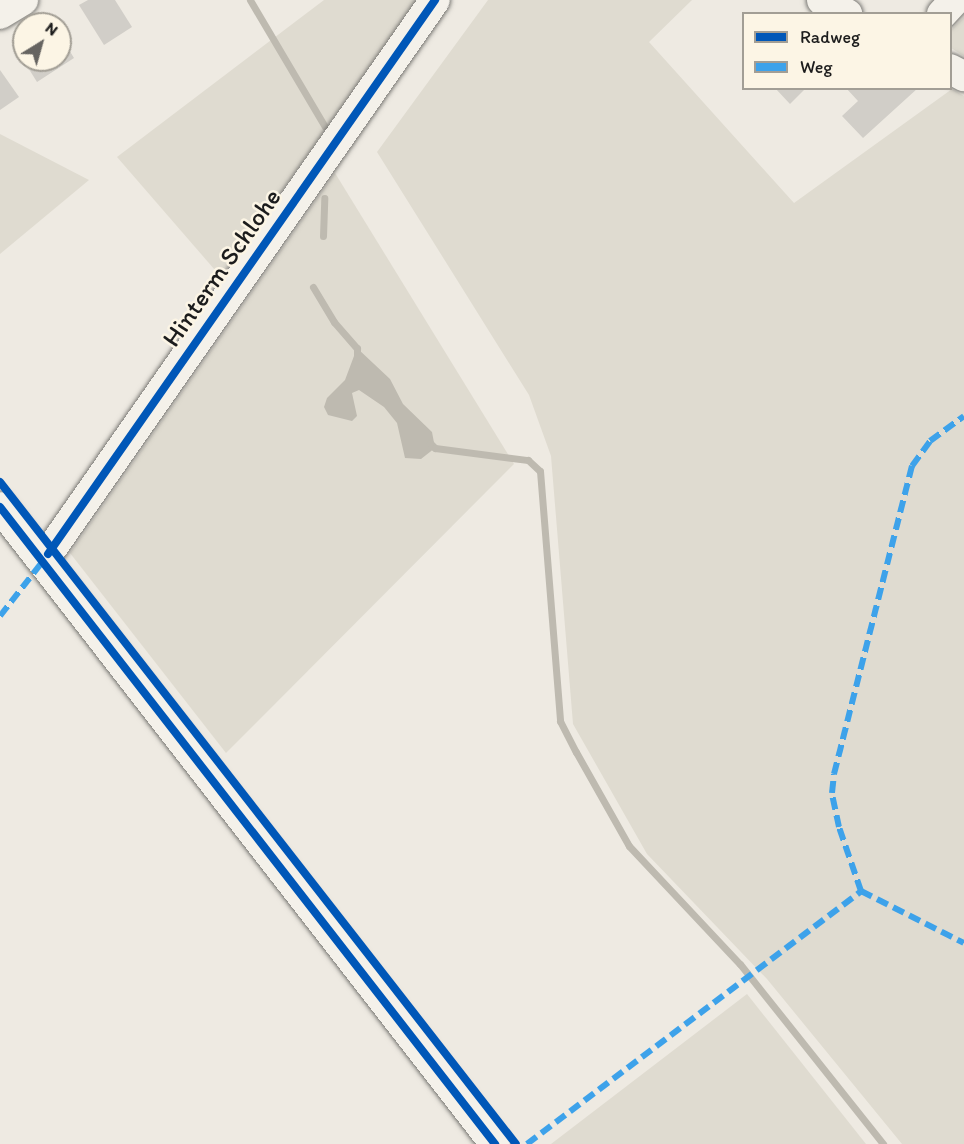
<!DOCTYPE html>
<style>
body{margin:0}
#map{position:relative;width:964px;height:1144px;overflow:hidden;background:#eeeae2;font-family:Itim,sans-serif}
div>[style]{position:absolute}
[style*='--x']{left:calc(var(--x)*1px);top:calc(var(--y)*1px);width:calc(var(--w)*1px);rotate:calc(var(--a)*1deg)}
.green>*{inset:0;background:#dfdbd0}
.water>*{inset:0;background:#bebab0}
.stream>*{height:7px;margin:-3.5px;padding:0 3.5px;transform-origin:3.5px;border-radius:3.5px;background:#bebab0}
.building>*{inset:0;background:#d1cec8}
.roads{filter:drop-shadow(0 0 2px #7a7975) drop-shadow(0 0 2px #7a7975)}
.minor>*{height:30px;margin:-15px;padding:0 15px;transform-origin:15px;border-radius:15px;background:#f4f1ea}
.quiet>*{height:6px;margin-top:-3px;transform-origin:0;background:repeating-linear-gradient(90deg,#3da2ea 0 12px,transparent 0 18px)}
.cycleway>*{height:8px;margin:-4px;padding:0 4px;transform-origin:4px;border-radius:4px;background:#0057b8}
span{translate:-50% -50%;white-space:nowrap;text-align:center;line-height:1.15;-webkit-text-stroke:5px #fcf5e5;paint-order:stroke}
.street-label{font-size:26px;color:#1c1c1c}
.legend{position:absolute;left:742px;top:12px;width:210px;height:78px;box-sizing:border-box;background:#fcf5e5;border:2px solid #a29e95;margin:0;padding:8px 10px;list-style:none;font-size:18px;color:#1c1c1c}
.legend li{display:flex;align-items:center;gap:12px;height:30px}
.legend b{width:30px;border:2px solid #a29e95}
.north{position:absolute;left:12px;top:12px;width:60px;height:60px;box-sizing:border-box;background:#fcf5e5;border:2px solid #a29e95;border-radius:50%;rotate:37deg;font-size:16px;font-weight:700;line-height:24px;text-align:center;color:#1c1c1c}
.north::after{content:'';display:block;margin:auto;width:21px;height:27px;background:#666461;clip-path:polygon(50% 0,100% 100%,50% 72%,0 100%)}
</style>
<div id="map">
<div class="green">
<div style="clip-path:polygon(324px 0,417px 0,221px 277px,117px 157px)"></div>
<div style="clip-path:polygon(488px 0,692px 0,649px 42px,794px 203px,952px 89px,964px 96px,964px 1144px,902px 1144px,767px 979px,647px 854px,573px 724px,551px 456px,529px 395px,377px 152px)"></div>
<div style="clip-path:polygon(964px 17px,964px 56px,951px 48px,950px 31px)"></div>
<div style="clip-path:polygon(0 134px,89px 180px,0 254px)"></div>
<div style="clip-path:polygon(335px 173px,514px 464px,226px 753px,70px 553px)"></div>
<div style="clip-path:polygon(747px 994px,866px 1144px,551px 1144px)"></div>
</div>
<div class="water">
<div style="clip-path:polygon(357px 348px,390px 379px,403px 404px,432px 432px,435px 448px,421px 459px,405px 458px,397px 423px,384px 407px,359px 390px,352px 393px,357px 416px,352px 421px,328px 415px,324px 407px,327px 398px,345px 380px)"></div>
</div>
<div class="stream">
<div style="--x:250;--y:0;--w:147;--a:59.4"></div>
<div style="--x:323;--y:236;--w:38;--a:-88"></div>
<div style="--x:313;--y:287;--w:41;--a:59"></div>
<div style="--x:334;--y:322;--w:35;--a:49"></div>
<div style="--x:357;--y:348;--w:9;--a:90"></div>
<div style="--x:430;--y:443;--w:7;--a:45"></div>
<div style="--x:435;--y:448;--w:94;--a:7.4"></div>
<div style="--x:528;--y:460;--w:16;--a:43"></div>
<div style="--x:540;--y:471;--w:251;--a:85.4"></div>
<div style="--x:560;--y:721;--w:35;--a:63"></div>
<div style="--x:576;--y:752;--w:108;--a:60.6"></div>
<div style="--x:629;--y:846;--w:162;--a:46.8"></div>
<div style="--x:740;--y:964;--w:230;--a:51.5"></div>
</div>
<div class="building">
<div style="clip-path:polygon(88px 0,115px 0,132px 27px,104px 45px,79px 5px)"></div>
<div style="clip-path:polygon(24px 35px,24px 60px,60px 60px,60px 35px,74px 58px,37px 82px,12px 42px)"></div>
<div style="clip-path:polygon(0 70px,19px 97px,0 110px)"></div>
<div style="clip-path:polygon(775px 88px,806px 88px,790px 104px)"></div>
<div style="clip-path:polygon(846px 88px,918px 88px,863px 138px,842px 116px,858px 101px)"></div>
</div>
<div class="roads">
<div class="minor">
<div style="--x:822;--y:0;--w:29;--a:29"></div>
<div style="--x:0;--y:14;--w:27;--a:-31"></div>
<div style="--x:942;--y:14;--w:19;--a:-47"></div>
<div style="--x:950;--y:69;--w:16;--a:27"></div>
<div style="--x:0;--y:507;--w:807;--a:52.15"></div>
<div style="--x:43;--y:561;--w:684;--a:-55.06"></div>
</div>
</div>
<div class="quiet">
<div style="--x:0;--y:616;--w:70;--a:-52"></div>
<div style="--x:861;--y:891;--w:68;--a:-109"></div>
<div style="--x:839;--y:827;--w:35;--a:-102"></div>
<div style="--x:832;--y:793;--w:19;--a:-84"></div>
<div style="--x:834;--y:774;--w:318;--a:-75.8"></div>
<div style="--x:912;--y:466;--w:31;--a:-54"></div>
<div style="--x:930;--y:441;--w:42;--a:-36.3"></div>
<div style="--x:527;--y:1144;--w:419;--a:-37.1"></div>
<div style="--x:861;--y:891;--w:115;--a:26.8"></div>
</div>
<div class="cycleway">
<div style="--x:0;--y:482;--w:839;--a:52.07"></div>
<div style="--x:0;--y:507;--w:807;--a:52.15"></div>
<div style="--x:48;--y:554;--w:676;--a:-55.06"></div>
</div>
<div class="street-label">
<span style="left:222px;top:268px;rotate:-55deg">Hinterm Schlohe</span>
</div>
<ul class="legend">
<li><b style="height:8px;background:#0057b8"></b>Radweg</li>
<li><b style="height:8px;background:#3da2ea"></b>Weg</li>
</ul>
<div class="north">N</div>
</div>
